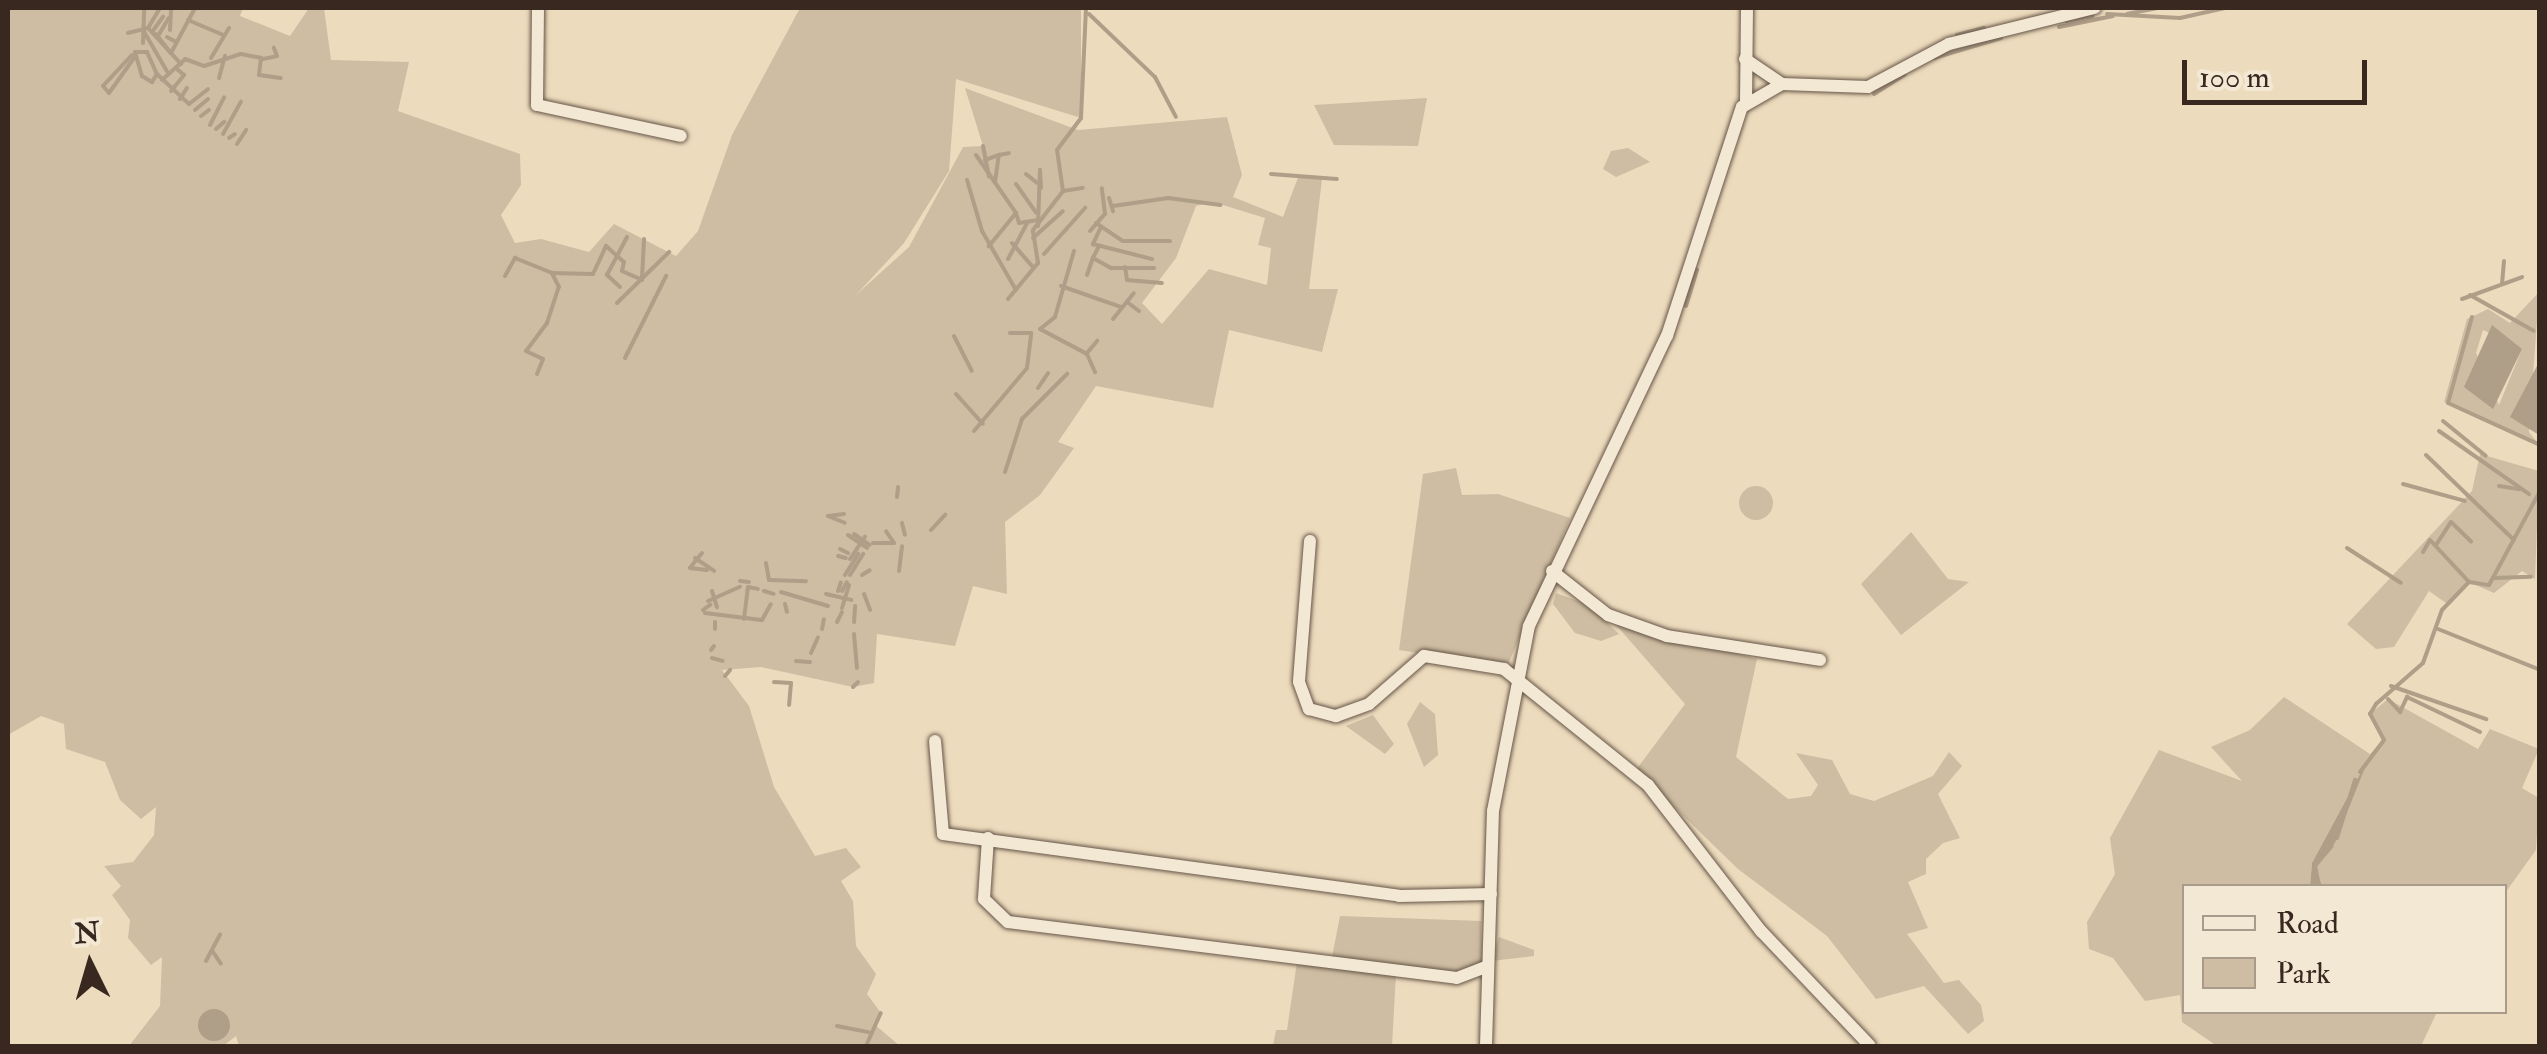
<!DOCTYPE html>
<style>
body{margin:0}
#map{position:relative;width:2547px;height:1054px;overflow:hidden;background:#eddbbd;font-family:"IM FELL Double Pica",serif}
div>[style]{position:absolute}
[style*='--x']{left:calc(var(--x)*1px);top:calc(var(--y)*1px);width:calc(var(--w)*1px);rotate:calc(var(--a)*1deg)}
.green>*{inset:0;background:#cebda2}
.round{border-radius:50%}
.water>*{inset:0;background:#af9e88}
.stream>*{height:4px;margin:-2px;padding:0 2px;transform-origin:2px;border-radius:2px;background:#af9e88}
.roads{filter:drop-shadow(0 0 2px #655547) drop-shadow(0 0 2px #655547)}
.minor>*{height:12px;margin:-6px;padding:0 6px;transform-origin:6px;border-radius:6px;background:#f3e8d4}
span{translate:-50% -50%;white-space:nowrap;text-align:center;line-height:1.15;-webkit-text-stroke:10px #f3e8d4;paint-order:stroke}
.frame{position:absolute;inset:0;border:10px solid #382820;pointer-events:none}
.legend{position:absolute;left:2182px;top:884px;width:325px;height:130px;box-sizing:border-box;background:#f3e8d4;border:2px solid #a89b8c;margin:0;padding:12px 18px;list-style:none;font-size:30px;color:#382820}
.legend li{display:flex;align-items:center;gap:20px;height:50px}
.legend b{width:50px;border:2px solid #a89b8c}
.north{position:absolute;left:40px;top:914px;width:100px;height:100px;-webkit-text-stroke:8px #f3e8d4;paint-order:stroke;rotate:355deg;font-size:28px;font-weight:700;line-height:40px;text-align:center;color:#382820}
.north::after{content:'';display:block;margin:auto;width:35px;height:45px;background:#382820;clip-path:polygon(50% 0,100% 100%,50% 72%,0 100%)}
.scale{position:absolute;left:2182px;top:60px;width:185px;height:45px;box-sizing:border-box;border:5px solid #382820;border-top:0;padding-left:12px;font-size:30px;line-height:35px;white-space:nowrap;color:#382820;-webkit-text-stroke:8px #f3e8d4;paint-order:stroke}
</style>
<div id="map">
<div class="green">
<div style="clip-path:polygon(evenodd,8px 8px,243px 8px,240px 16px,290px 36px,309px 8px,324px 8px,331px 60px,409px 62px,398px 111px,520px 154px,521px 185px,501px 215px,515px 243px,541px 239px,589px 252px,614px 224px,676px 256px,698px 231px,732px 135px,800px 8px,1081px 8px,1081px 118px,956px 79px,949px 171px,904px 243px,856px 295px,909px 247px,963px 147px,983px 146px,965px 88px,1078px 130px,1227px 117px,1242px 175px,1233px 197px,1283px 217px,1299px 175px,1322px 179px,1309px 289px,1338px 289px,1322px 352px,1229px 330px,1213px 408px,1096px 386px,1058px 442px,1074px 448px,1040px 495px,1005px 522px,1007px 594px,973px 586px,955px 646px,877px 634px,874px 683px,853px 687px,761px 667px,722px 670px,749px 706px,774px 787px,815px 856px,846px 848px,861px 867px,841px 881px,853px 901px,856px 946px,876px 974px,867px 994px,881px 1013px,874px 1024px,900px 1046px,239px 1046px,236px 1036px,223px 1046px,129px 1046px,160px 1006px,162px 957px,151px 965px,128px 938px,130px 920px,112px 895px,121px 886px,104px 866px,133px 862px,154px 835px,156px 807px,141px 819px,120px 800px,105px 762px,66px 749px,64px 724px,41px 716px,8px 735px,8px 8px,1213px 202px,1265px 218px,1258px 245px,1271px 248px,1267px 285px,1209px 269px,1162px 324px,1142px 303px,1176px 258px,1196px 206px,1213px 202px)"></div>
<div style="clip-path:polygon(1427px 98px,1418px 146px,1334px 145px,1314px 105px)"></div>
<div style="clip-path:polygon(1628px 148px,1650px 162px,1616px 177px,1603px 169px,1611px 151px)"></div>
<div style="clip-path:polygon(evenodd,2539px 292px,2529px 432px,2539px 445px,2444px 402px,2467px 319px,2488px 309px,2510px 323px,2539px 292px,2483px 330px,2522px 349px,2499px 405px,2476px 353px,2483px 330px)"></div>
<div style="clip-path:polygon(2480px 454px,2539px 471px,2535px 579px,2522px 571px,2494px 593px,2469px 582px,2449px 605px,2429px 591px,2394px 647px,2376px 649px,2347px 624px,2472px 491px)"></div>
<div style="clip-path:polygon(1456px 468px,1462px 495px,1498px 494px,1570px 518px,1507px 667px,1399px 650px,1423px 474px)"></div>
<div class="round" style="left:1739px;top:486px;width:34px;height:34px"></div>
<div style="clip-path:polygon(1911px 532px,1948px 579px,1969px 582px,1901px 635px,1861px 584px)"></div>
<div style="clip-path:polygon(1556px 593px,1589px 605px,1619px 634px,1601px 641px,1575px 633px,1553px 604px)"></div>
<div style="clip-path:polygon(1611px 619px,1757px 659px,1736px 757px,1788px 799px,1811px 796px,1818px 785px,1796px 753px,1832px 760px,1850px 794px,1874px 801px,1933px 776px,1949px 752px,1962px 766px,1938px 794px,1960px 838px,1943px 843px,1926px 859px,1926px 874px,1908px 882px,1928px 928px,1907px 934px,1944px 983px,1959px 980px,1981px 1005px,1984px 1021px,1968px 1034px,1924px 986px,1876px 999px,1827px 936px,1738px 869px,1636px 770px,1685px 704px)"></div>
<div style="clip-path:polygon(2284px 697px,2370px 754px,2384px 739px,2370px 714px,2388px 699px,2478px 749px,2490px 729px,2539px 749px,2522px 788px,2539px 798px,2536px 850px,2505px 893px,2322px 886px,2315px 866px,2335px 843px,2369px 756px,2312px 863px,2310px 886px,2184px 886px,2184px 1012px,2437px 1012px,2421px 1046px,2217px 1046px,2182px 1022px,2180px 995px,2145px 1001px,2113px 958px,2089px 949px,2087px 922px,2115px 874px,2110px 838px,2159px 750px,2242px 781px,2211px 747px,2250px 730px)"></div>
<div style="clip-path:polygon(1420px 702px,1435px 714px,1438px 755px,1424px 767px,1407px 724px)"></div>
<div style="clip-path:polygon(1373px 715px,1394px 744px,1385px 754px,1346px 726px)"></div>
<div style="clip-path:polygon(1340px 916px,1481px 921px,1482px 964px,1456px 974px,1332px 957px)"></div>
<div style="clip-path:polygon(1499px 937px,1534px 950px,1534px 956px,1491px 961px)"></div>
<div style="clip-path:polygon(1297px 962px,1396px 974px,1392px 1046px,1273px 1046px,1276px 1030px,1287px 1030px)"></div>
</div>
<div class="water">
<div style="clip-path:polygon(2492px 325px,2522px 349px,2493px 409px,2464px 387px)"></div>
<div style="clip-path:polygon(2538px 364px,2540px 364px,2539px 435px,2510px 417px)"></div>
<div style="clip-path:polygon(2370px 755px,2335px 843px,2315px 866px,2322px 886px,2310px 886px,2312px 863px)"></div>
<div class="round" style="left:198px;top:1009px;width:32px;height:32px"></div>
</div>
<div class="stream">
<div style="--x:1089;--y:14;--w:91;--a:43.7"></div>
<div style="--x:1155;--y:77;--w:45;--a:62.3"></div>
<div style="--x:2107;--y:14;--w:73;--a:3.1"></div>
<div style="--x:2180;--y:18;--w:46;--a:-12.5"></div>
<div style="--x:2127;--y:14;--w:31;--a:-11"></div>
<div style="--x:188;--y:20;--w:39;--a:23"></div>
<div style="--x:2066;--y:21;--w:27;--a:-10"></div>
<div style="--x:2059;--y:27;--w:55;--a:-11.5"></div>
<div style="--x:148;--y:28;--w:23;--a:-59"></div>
<div style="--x:143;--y:30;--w:50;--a:59.8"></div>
<div style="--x:170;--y:30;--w:22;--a:-87"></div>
<div style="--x:152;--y:32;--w:19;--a:-54"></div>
<div style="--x:128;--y:33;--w:21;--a:-14"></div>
<div style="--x:148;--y:28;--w:49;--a:47.5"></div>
<div style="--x:156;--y:34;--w:24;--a:52"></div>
<div style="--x:171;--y:53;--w:51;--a:-61.9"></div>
<div style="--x:1957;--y:35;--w:28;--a:-15"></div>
<div style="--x:158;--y:36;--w:21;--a:-59"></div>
<div style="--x:167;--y:37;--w:10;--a:29"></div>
<div style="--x:143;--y:43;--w:35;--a:-88"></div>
<div style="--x:135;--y:52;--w:25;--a:74"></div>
<div style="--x:142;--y:76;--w:12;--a:31"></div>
<div style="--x:152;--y:82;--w:9;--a:-58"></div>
<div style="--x:157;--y:74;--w:44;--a:43.2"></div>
<div style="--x:189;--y:104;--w:24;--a:-38"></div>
<div style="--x:135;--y:52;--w:12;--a:0"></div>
<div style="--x:147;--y:52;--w:24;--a:66"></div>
<div style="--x:132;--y:55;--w:42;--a:133.1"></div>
<div style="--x:103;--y:86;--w:9;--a:49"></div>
<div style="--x:109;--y:93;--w:43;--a:-54.5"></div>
<div style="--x:211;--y:58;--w:35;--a:-59"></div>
<div style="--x:1934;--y:58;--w:70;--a:-16.6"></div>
<div style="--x:263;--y:59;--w:14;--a:-12"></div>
<div style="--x:277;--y:56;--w:9;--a:-111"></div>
<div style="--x:219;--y:78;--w:23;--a:-75"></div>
<div style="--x:162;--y:80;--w:31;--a:-42"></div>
<div style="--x:185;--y:59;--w:20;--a:20"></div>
<div style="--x:204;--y:66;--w:39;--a:-18"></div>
<div style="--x:241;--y:54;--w:20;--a:11"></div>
<div style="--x:261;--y:58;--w:17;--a:97"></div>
<div style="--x:259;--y:75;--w:22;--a:8"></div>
<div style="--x:171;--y:91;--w:21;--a:-51"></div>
<div style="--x:184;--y:75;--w:8;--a:-140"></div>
<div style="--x:1874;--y:94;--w:36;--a:-32"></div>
<div style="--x:180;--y:99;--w:13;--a:-58"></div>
<div style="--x:195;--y:110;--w:17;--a:-40"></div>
<div style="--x:201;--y:116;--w:10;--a:-37"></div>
<div style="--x:210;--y:125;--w:31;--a:-63"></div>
<div style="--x:216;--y:129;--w:11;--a:-41"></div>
<div style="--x:223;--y:134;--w:37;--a:-61"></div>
<div style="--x:229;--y:138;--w:7;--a:-34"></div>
<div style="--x:237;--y:144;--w:17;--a:-57"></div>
<div style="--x:983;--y:146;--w:31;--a:79"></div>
<div style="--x:976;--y:155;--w:70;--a:55.4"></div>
<div style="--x:1016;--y:213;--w:43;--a:129.3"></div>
<div style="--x:985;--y:160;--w:15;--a:-20"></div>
<div style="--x:1040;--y:170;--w:18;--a:87"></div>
<div style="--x:1026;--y:174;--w:14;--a:39"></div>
<div style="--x:1271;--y:174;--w:66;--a:4.3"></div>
<div style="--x:967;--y:180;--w:53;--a:73.6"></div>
<div style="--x:982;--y:231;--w:68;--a:60"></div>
<div style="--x:995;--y:182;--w:27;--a:-82"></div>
<div style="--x:999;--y:155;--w:10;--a:-11"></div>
<div style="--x:1016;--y:184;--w:35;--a:55"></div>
<div style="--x:1063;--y:191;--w:20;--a:-9"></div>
<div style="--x:1109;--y:198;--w:14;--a:73"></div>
<div style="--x:1113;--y:206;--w:56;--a:-8.3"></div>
<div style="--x:1168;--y:198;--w:53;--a:7.5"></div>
<div style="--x:1016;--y:213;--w:10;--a:73"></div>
<div style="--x:1019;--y:223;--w:18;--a:-9"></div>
<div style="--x:1096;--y:223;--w:32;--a:34"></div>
<div style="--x:1123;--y:241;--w:47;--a:0"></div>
<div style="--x:1038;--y:226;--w:56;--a:-88"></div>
<div style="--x:1100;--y:229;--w:17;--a:115"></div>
<div style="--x:1093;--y:244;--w:61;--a:14.3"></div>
<div style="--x:1090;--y:231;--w:23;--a:-49"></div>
<div style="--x:1105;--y:214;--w:26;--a:-97"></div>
<div style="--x:1033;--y:238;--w:40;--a:-42"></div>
<div style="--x:1012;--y:243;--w:30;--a:49"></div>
<div style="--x:1098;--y:248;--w:11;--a:117"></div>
<div style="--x:1093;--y:258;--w:21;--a:29"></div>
<div style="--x:1111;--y:268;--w:43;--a:0"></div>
<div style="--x:1074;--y:251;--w:69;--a:106.1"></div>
<div style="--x:1055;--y:317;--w:19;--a:141"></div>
<div style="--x:1040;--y:329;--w:53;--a:28"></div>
<div style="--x:1087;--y:354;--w:20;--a:66"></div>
<div style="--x:1044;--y:254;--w:62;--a:-48.3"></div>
<div style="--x:1008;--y:259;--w:40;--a:-62"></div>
<div style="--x:1125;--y:267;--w:13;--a:81"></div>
<div style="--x:1127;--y:280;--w:35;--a:5"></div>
<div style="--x:1087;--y:275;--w:18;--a:-71"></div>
<div style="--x:505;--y:276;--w:21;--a:-61"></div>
<div style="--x:515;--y:258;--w:40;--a:22"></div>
<div style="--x:642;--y:278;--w:39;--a:-87"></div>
<div style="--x:2502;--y:284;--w:23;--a:-85"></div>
<div style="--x:1061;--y:286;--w:64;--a:19.3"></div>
<div style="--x:620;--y:287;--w:18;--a:-137"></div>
<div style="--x:607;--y:275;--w:43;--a:-62.2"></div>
<div style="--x:2470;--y:295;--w:73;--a:29.4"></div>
<div style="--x:1008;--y:299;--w:47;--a:-50.2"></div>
<div style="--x:1038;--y:263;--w:33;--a:-99"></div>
<div style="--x:1033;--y:230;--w:49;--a:-52.4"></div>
<div style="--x:1063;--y:191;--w:41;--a:-98.3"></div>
<div style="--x:1057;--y:150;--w:40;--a:-53"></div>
<div style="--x:1081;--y:118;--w:110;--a:-87.4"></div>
<div style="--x:2462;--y:299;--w:64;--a:-20.1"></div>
<div style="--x:1127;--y:302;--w:15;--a:37"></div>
<div style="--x:617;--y:303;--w:73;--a:-44.4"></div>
<div style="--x:1686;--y:306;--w:38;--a:-73"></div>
<div style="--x:2472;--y:317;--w:89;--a:105.6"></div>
<div style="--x:2448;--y:403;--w:101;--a:24.5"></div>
<div style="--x:1113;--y:319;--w:33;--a:-51"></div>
<div style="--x:954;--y:336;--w:39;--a:63"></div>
<div style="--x:1087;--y:353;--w:16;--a:-50"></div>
<div style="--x:625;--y:358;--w:92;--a:-63.4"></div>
<div style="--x:537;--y:374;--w:16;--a:-68"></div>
<div style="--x:543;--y:359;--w:19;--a:-155"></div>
<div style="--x:526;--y:351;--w:35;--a:-53"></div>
<div style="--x:547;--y:323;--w:38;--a:-72"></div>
<div style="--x:559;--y:287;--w:16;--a:-117"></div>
<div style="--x:552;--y:273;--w:41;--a:1.4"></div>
<div style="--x:593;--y:274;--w:31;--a:-65"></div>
<div style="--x:606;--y:246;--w:24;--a:42"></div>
<div style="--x:624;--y:262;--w:9;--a:103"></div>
<div style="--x:622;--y:271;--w:22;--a:24"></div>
<div style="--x:1038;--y:388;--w:18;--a:-56"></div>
<div style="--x:956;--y:394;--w:40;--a:48"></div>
<div style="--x:2443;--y:421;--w:55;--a:39.1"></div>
<div style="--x:974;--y:431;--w:82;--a:-49.9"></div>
<div style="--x:1027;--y:368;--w:35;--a:-83"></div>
<div style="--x:1031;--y:333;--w:21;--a:180"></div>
<div style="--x:2439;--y:431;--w:110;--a:35"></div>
<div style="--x:2426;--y:455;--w:122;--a:44"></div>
<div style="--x:1005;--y:472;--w:56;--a:-72.2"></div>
<div style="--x:1022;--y:419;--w:64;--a:-45"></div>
<div style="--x:2403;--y:484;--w:64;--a:15.3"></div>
<div style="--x:2499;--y:486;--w:20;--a:9"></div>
<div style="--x:897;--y:497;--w:10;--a:-84"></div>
<div style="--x:844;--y:514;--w:16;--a:173"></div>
<div style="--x:828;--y:516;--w:18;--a:22"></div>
<div style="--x:902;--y:523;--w:12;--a:76"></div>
<div style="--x:931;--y:530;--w:21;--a:-47"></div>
<div style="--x:854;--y:534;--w:19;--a:35"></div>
<div style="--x:848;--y:535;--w:23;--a:34"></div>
<div style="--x:873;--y:543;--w:21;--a:0"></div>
<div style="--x:894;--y:543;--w:14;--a:-124"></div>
<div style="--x:2436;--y:545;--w:27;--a:-57"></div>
<div style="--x:2451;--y:522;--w:28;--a:44"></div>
<div style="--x:2347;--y:548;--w:64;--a:32.9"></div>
<div style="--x:840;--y:549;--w:9;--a:27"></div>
<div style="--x:2423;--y:552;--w:14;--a:-60"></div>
<div style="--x:2430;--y:540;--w:57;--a:47.1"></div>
<div style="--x:702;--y:553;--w:19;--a:129"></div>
<div style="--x:690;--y:568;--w:17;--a:7"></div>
<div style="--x:838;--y:556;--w:8;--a:14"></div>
<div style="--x:695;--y:558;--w:23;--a:34"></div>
<div style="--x:850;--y:559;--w:27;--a:-56"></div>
<div style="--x:766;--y:563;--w:17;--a:80"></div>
<div style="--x:769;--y:580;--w:37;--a:2"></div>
<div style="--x:899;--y:571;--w:25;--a:-83"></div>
<div style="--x:845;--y:575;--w:25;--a:-58"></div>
<div style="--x:850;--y:575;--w:25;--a:-58"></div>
<div style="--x:862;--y:575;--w:9;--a:-32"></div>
<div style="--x:2493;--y:578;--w:38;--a:-2"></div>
<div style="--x:740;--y:581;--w:9;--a:6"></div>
<div style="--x:712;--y:591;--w:17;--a:73"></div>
<div style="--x:764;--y:591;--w:10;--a:17"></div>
<div style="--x:838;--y:591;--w:9;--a:-72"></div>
<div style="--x:842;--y:591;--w:10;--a:-61"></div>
<div style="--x:781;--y:592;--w:49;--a:16.6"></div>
<div style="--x:826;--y:594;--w:26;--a:13"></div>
<div style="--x:864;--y:594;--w:17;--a:69"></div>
<div style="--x:708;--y:601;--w:35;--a:-24"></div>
<div style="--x:785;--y:604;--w:8;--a:76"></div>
<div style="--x:842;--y:608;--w:24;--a:-73"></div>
<div style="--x:703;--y:610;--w:9;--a:-36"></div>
<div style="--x:705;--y:613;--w:57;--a:7"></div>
<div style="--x:762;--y:620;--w:18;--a:-61"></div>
<div style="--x:744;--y:619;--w:32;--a:-83"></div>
<div style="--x:748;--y:587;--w:10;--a:11"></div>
<div style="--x:715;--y:622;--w:7;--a:90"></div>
<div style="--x:837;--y:622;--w:11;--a:-63"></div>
<div style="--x:854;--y:622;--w:16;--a:-86"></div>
<div style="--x:822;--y:629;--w:10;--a:-79"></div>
<div style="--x:2438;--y:629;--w:108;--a:21.8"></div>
<div style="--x:854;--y:634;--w:34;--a:85"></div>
<div style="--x:711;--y:650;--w:5;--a:-53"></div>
<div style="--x:811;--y:653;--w:17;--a:-66"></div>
<div style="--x:712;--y:658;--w:11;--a:15"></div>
<div style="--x:796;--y:661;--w:14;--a:4"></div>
<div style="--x:725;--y:676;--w:8;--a:-50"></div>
<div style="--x:774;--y:682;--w:17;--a:3"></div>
<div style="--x:791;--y:683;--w:22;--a:95"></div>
<div style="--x:2391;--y:686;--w:101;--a:19.2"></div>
<div style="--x:853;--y:687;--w:7;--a:-45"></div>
<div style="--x:2388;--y:699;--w:18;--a:47"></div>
<div style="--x:2400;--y:712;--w:17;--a:-65"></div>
<div style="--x:2407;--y:697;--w:81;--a:25.6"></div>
<div style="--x:2360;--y:772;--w:40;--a:-53"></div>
<div style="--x:2384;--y:740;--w:30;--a:-118"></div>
<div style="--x:2370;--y:714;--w:12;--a:-59"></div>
<div style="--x:2376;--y:704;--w:62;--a:-41.1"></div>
<div style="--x:2423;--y:663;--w:56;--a:-70.3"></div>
<div style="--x:2442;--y:610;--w:39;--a:-46"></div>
<div style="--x:2469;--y:582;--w:20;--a:9"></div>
<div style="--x:2489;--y:585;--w:107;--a:-61.5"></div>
<div style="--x:2337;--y:838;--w:61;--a:-72.8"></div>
<div style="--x:2319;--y:886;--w:20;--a:-101"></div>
<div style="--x:2315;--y:866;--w:26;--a:-50"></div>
<div style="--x:213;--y:952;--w:14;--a:56"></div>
<div style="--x:206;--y:961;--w:30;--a:-62"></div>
<div style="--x:837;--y:1026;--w:32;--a:11"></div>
<div style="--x:866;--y:1046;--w:36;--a:-66"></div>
</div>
<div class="roads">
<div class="minor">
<div style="--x:538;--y:8;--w:97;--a:90.6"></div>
<div style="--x:537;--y:105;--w:147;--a:12.1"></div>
<div style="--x:1745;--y:59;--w:45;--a:34"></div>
<div style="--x:1746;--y:103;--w:95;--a:-89.4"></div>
<div style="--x:1310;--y:541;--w:141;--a:94.5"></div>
<div style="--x:1299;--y:682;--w:29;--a:70"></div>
<div style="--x:1309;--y:709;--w:28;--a:15"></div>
<div style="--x:1336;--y:716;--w:35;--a:-20"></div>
<div style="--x:1369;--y:704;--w:73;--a:-41.1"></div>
<div style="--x:1424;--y:656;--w:81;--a:9.2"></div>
<div style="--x:1504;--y:669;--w:185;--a:38.9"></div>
<div style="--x:1648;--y:785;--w:185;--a:52.3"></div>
<div style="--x:1761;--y:931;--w:158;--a:46.5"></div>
<div style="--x:1552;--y:571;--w:71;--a:38.2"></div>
<div style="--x:1608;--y:615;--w:63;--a:19.6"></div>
<div style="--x:1667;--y:636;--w:155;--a:8.9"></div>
<div style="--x:935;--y:741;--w:93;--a:85.1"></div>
<div style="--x:943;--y:834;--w:460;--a:7.7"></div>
<div style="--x:1399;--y:896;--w:92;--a:-1.2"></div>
<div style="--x:988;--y:838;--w:61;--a:93.8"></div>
<div style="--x:984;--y:899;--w:33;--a:44"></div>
<div style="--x:1008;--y:922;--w:452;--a:7.1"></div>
<div style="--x:1457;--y:978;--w:31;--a:-21"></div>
<div style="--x:1486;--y:1046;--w:235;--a:-88.3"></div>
<div style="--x:1493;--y:811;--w:188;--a:-79"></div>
<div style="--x:1529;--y:626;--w:321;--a:-64.6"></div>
<div style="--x:1667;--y:336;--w:241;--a:-71.9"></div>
<div style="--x:1742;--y:107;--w:46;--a:-29.9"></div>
<div style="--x:1782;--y:84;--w:86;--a:2"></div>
<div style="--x:1868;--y:87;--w:92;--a:-28"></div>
<div style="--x:1949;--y:44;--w:150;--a:-13.9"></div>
</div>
</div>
<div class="frame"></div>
<ul class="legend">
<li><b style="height:12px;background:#f3e8d4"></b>Road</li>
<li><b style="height:28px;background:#cebda2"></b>Park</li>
</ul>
<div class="north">N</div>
<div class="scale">100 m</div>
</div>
